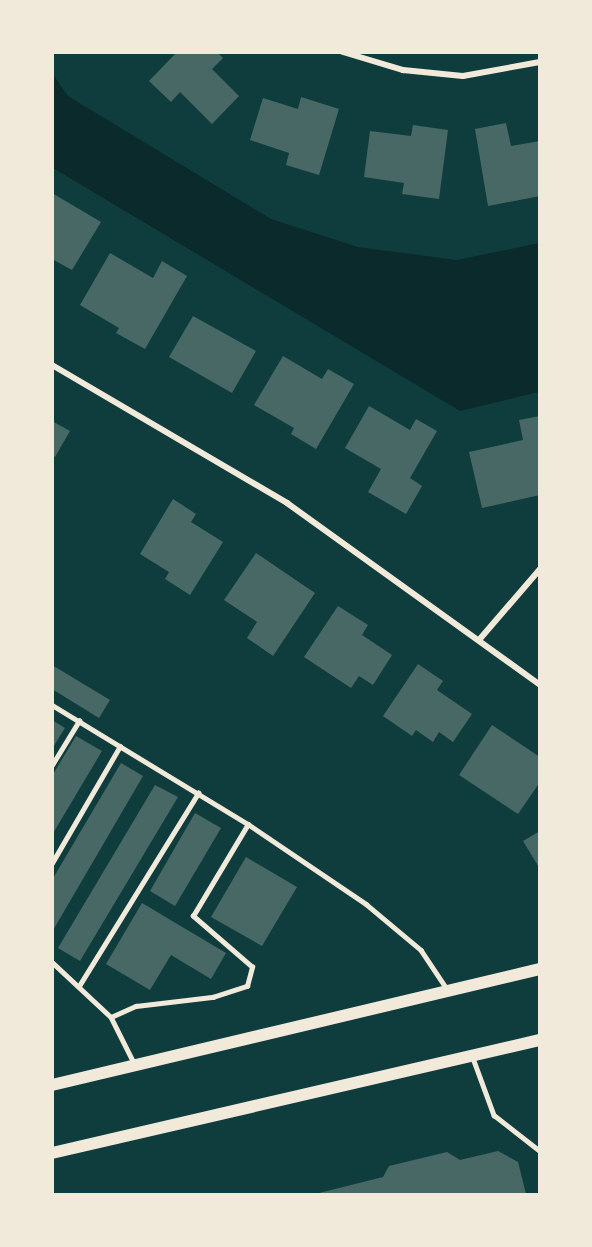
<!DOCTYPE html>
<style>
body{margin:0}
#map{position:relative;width:592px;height:1247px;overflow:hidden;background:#0f3d3e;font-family:"PT Sans Narrow",sans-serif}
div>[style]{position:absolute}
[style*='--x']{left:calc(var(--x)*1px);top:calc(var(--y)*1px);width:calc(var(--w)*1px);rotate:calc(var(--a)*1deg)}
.water>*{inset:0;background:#0a2a2b}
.building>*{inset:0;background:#486865}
.service>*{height:4.5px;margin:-2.25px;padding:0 2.25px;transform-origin:2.25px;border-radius:2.25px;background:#f1e9da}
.minor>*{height:6px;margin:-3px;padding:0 3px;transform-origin:3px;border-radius:3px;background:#f1e9da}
.secondary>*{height:12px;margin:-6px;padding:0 6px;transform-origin:6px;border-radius:6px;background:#f1e9da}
span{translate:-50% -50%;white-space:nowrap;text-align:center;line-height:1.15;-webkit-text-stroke:6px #f1e9da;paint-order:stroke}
.frame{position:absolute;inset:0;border:54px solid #f1e9da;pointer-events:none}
</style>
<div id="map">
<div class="water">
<div style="clip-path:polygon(52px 73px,68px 96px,271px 219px,358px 247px,457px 260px,539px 243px,539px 392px,460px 411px,53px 168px)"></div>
</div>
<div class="building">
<div style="clip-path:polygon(177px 52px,217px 52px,223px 58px,212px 69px,239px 96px,212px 124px,180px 92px,171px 102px,149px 81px)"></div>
<div style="clip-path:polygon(301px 97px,339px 109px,319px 175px,286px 165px,289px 153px,250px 140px,263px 98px,298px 109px)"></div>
<div style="clip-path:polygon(506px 123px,511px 146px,540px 141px,540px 196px,488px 206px,475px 129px)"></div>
<div style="clip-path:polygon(413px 125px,448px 130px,439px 199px,402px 194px,404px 183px,364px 177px,370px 131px,411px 136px)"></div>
<div style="clip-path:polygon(52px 193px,101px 222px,72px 270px,52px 259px)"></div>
<div style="clip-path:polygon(110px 253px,153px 278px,162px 261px,187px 276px,145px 349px,116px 333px,119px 328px,80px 305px)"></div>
<div style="clip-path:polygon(193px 316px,256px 351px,232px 393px,169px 357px)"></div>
<div style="clip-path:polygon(283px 356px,322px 379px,328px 369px,354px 384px,316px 449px,291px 434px,294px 428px,254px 405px)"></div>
<div style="clip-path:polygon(369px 406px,410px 430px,416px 419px,437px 431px,410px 478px,422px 486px,406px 514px,368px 492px,381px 469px,345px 448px)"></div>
<div style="clip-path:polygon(540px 416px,540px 495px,482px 508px,469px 452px,523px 440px,519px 420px)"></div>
<div style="clip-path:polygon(52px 421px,70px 431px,55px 457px,52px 455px)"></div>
<div style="clip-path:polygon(173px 499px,196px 514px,191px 522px,223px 542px,190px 595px,165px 579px,169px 572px,140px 554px)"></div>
<div style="clip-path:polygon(256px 553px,315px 593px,273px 656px,247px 638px,257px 622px,224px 600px)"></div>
<div style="clip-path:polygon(338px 606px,368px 625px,362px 635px,392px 655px,373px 685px,359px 676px,351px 688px,304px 657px)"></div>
<div style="clip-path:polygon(418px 664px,443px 681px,437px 690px,472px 714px,453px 742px,439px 732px,433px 742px,416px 730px,412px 736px,383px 716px)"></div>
<div style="clip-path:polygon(52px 665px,110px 700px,99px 718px,52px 689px)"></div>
<div style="clip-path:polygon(52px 720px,65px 728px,52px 749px)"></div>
<div style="clip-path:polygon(492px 725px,540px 757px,540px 782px,518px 814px,459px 775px)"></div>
<div style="clip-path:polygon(76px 736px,102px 751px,52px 835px,52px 776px)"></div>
<div style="clip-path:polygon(121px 763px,143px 776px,52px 932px,52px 880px)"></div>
<div style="clip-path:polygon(155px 785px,178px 797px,80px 961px,58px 948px)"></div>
<div style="clip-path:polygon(195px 813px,221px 828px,175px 906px,150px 891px)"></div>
<div style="clip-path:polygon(540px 831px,540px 869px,523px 841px)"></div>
<div style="clip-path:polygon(246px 857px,297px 887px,262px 946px,211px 917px)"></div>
<div style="clip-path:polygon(142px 903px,226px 953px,211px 979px,171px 955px,150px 990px,106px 964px)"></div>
<div style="clip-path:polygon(498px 1151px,518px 1162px,526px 1194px,315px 1194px,383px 1177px,389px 1166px,447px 1152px,460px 1160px)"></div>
</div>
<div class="service">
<div style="--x:52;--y:705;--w:229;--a:31.3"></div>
<div style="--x:248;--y:824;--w:143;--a:34.1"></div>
<div style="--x:366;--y:904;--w:72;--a:39.9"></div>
<div style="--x:421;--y:950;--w:47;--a:56.3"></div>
<div style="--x:52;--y:765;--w:52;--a:-58.5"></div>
<div style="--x:52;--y:863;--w:135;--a:-59.8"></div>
<div style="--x:52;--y:962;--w:81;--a:43"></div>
<div style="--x:111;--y:1017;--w:51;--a:63.4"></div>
<div style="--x:79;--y:986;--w:227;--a:-58.3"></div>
<div style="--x:111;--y:1017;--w:27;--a:-24"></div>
<div style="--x:136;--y:1006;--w:78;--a:-6.7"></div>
<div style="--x:213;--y:997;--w:36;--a:-18"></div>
<div style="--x:247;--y:986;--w:20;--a:-75"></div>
<div style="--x:252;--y:967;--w:78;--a:-139.2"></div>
<div style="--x:193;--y:916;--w:107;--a:-59.1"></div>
<div style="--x:473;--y:1058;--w:61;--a:69.8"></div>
<div style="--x:494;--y:1115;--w:58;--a:38"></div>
</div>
<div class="minor">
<div style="--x:343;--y:52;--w:63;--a:16.7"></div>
<div style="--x:403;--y:70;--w:60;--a:5.7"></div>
<div style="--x:463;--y:76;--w:78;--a:-10.3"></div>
<div style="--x:52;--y:365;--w:273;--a:30.4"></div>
<div style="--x:287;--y:503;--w:312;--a:35.7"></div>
<div style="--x:479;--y:640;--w:94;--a:-49.3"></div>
</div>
<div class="secondary">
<div style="--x:52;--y:1085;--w:502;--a:-13.37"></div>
<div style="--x:52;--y:1153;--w:501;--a:-13.04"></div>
</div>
<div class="frame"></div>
</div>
